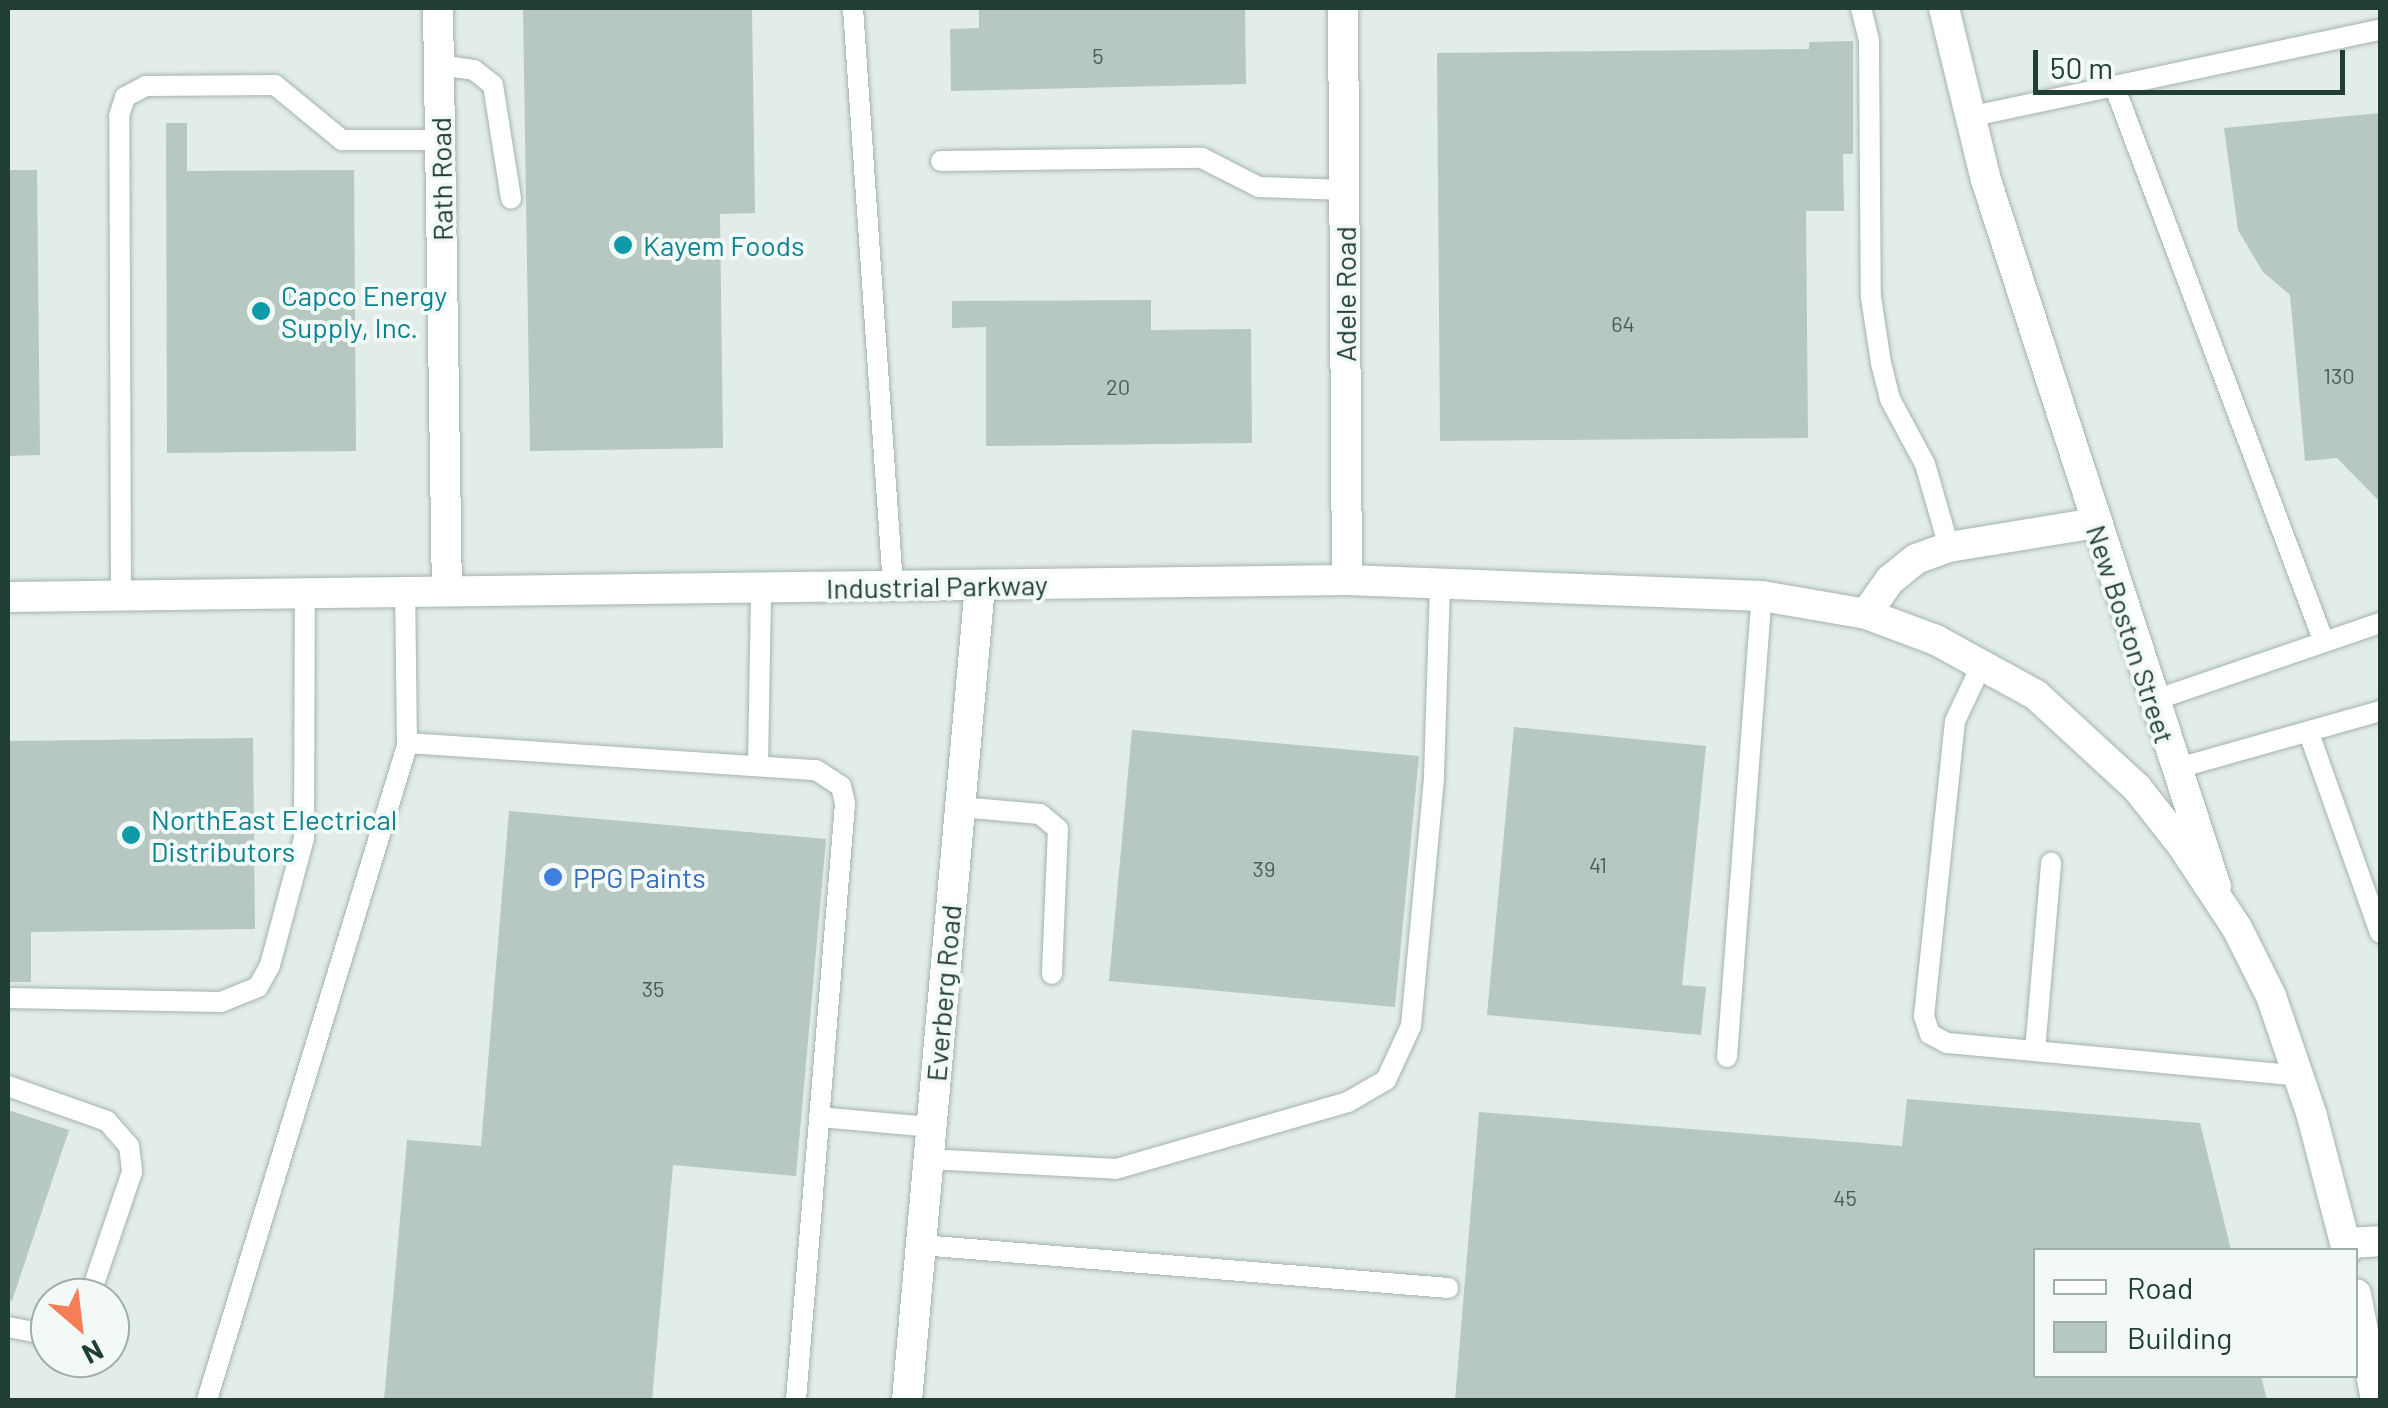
<!DOCTYPE html>
<style>
body{margin:0}
#map{position:relative;width:2388px;height:1408px;overflow:hidden;background:#e2ece8;font-family:Barlow,sans-serif}
div>[style]{position:absolute}
[style*='--x']{left:calc(var(--x)*1px);top:calc(var(--y)*1px);width:calc(var(--w)*1px);rotate:calc(var(--a)*1deg)}
.building>*{inset:0;background:#b7c7c1}
.roads{filter:drop-shadow(0 0 2px #a4b4af) drop-shadow(0 0 2px #a4b4af)}
.service>*{height:20px;margin:-10px;padding:0 10px;transform-origin:10px;border-radius:10px;background:#fff}
.minor>*{height:30px;margin:-15px;padding:0 15px;transform-origin:15px;border-radius:15px;background:#fff}
.secondary>*{height:30px;margin:-15px;padding:0 15px;transform-origin:15px;border-radius:15px;background:#fff}
.dots>*{width:28px;height:28px;translate:-50% -50%;box-sizing:border-box;border:5px solid #f2f9f6;border-radius:50%}
span{translate:-50% -50%;white-space:nowrap;text-align:center;line-height:1.15;-webkit-text-stroke:8px #f2f9f6;paint-order:stroke}
.number-label{font-size:22px;color:#466059}
.number-label span{-webkit-text-stroke-width:0}
.street-label{font-size:28px;color:#213e36}
.culture-label{font-size:28px;color:#0d838f}
.left{translate:0 -50%;text-align:left}
.shop-label{font-size:28px;color:#366cbe}
.frame{position:absolute;inset:0;border:10px solid #213e36;pointer-events:none}
.legend{position:absolute;left:2033px;top:1248px;width:325px;height:130px;box-sizing:border-box;background:#f2f9f6;border:2px solid #9eaea9;margin:0;padding:12px 18px;list-style:none;font-size:30px;color:#213e36}
.legend li{display:flex;align-items:center;gap:20px;height:50px}
.legend b{width:50px;border:2px solid #9eaea9}
.north{position:absolute;left:30px;top:1278px;width:100px;height:100px;box-sizing:border-box;background:#f2f9f6;border:2px solid #9eaea9;border-radius:50%;rotate:152deg;font-size:28px;font-weight:700;line-height:40px;text-align:center;color:#213e36}
.north::after{content:'';display:block;margin:auto;width:35px;height:45px;background:#f57e57;clip-path:polygon(50% 0,100% 100%,50% 72%,0 100%)}
.scale{position:absolute;left:2033px;top:50px;width:312px;height:45px;box-sizing:border-box;border:5px solid #213e36;border-top:0;padding-left:12px;font-size:30px;line-height:35px;white-space:nowrap;color:#213e36;-webkit-text-stroke:8px #f2f9f6;paint-order:stroke}
</style>
<div id="map">
<div class="building">
<div style="clip-path:polygon(523px 8px,752px 8px,755px 213px,720px 214px,723px 448px,530px 451px)"></div>
<div style="clip-path:polygon(979px 8px,1245px 8px,1246px 84px,951px 91px,950px 29px,979px 28px)"></div>
<div style="clip-path:polygon(1853px 41px,1853px 154px,1843px 154px,1844px 211px,1806px 211px,1808px 438px,1440px 441px,1437px 53px,1809px 49px,1809px 42px)"></div>
<div style="clip-path:polygon(2380px 113px,2380px 502px,2337px 458px,2305px 461px,2290px 295px,2263px 272px,2238px 230px,2224px 128px)"></div>
<div style="clip-path:polygon(166px 123px,187px 123px,187px 171px,354px 170px,356px 451px,167px 453px)"></div>
<div style="clip-path:polygon(8px 170px,37px 170px,40px 455px,8px 456px)"></div>
<div style="clip-path:polygon(1151px 300px,1151px 330px,1251px 329px,1252px 443px,986px 446px,986px 327px,952px 328px,952px 301px)"></div>
<div style="clip-path:polygon(1514px 727px,1706px 746px,1682px 985px,1706px 987px,1701px 1035px,1487px 1015px)"></div>
<div style="clip-path:polygon(1132px 730px,1419px 756px,1395px 1007px,1109px 981px)"></div>
<div style="clip-path:polygon(253px 738px,255px 929px,31px 932px,31px 982px,8px 982px,8px 741px)"></div>
<div style="clip-path:polygon(509px 811px,826px 839px,796px 1176px,673px 1165px,652px 1400px,384px 1400px,407px 1140px,481px 1146px)"></div>
<div style="clip-path:polygon(1907px 1099px,2200px 1123px,2231px 1250px,2036px 1250px,2036px 1376px,2261px 1376px,2267px 1400px,1455px 1400px,1479px 1112px,1902px 1146px)"></div>
<div style="clip-path:polygon(8px 1110px,69px 1130px,12px 1301px,8px 1299px)"></div>
</div>
<div class="roads">
<div class="service">
<div style="--x:853;--y:8;--w:579;--a:86.04"></div>
<div style="--x:1861;--y:8;--w:34;--a:76"></div>
<div style="--x:1869;--y:41;--w:256;--a:89.6"></div>
<div style="--x:1871;--y:297;--w:67;--a:81.4"></div>
<div style="--x:1881;--y:363;--w:37;--a:76"></div>
<div style="--x:1890;--y:399;--w:74;--a:61.7"></div>
<div style="--x:1925;--y:464;--w:86;--a:73.9"></div>
<div style="--x:439;--y:65;--w:35;--a:8"></div>
<div style="--x:474;--y:70;--w:24;--a:38"></div>
<div style="--x:493;--y:85;--w:115;--a:81"></div>
<div style="--x:2115;--y:88;--w:592;--a:69.33"></div>
<div style="--x:1969;--y:117;--w:420;--a:-12"></div>
<div style="--x:941;--y:161;--w:261;--a:-0.7"></div>
<div style="--x:1202;--y:158;--w:64;--a:27"></div>
<div style="--x:1259;--y:187;--w:85;--a:2"></div>
<div style="--x:121;--y:596;--w:480;--a:-90.2"></div>
<div style="--x:119;--y:116;--w:20;--a:-72"></div>
<div style="--x:125;--y:97;--w:24;--a:-28"></div>
<div style="--x:146;--y:86;--w:129;--a:-0.4"></div>
<div style="--x:275;--y:85;--w:87;--a:39.4"></div>
<div style="--x:342;--y:140;--w:98;--a:0"></div>
<div style="--x:1982;--y:664;--w:63;--a:115.3"></div>
<div style="--x:1955;--y:721;--w:297;--a:96"></div>
<div style="--x:1924;--y:1016;--w:19;--a:72"></div>
<div style="--x:1930;--y:1034;--w:19;--a:28"></div>
<div style="--x:1947;--y:1043;--w:355;--a:5.3"></div>
<div style="--x:2152;--y:701;--w:241;--a:-18.9"></div>
<div style="--x:2310;--y:736;--w:209;--a:70.4"></div>
<div style="--x:407;--y:743;--w:410;--a:3.8"></div>
<div style="--x:816;--y:770;--w:30;--a:33"></div>
<div style="--x:841;--y:786;--w:18;--a:77"></div>
<div style="--x:845;--y:804;--w:598;--a:94.7"></div>
<div style="--x:758;--y:766;--w:178;--a:-89"></div>
<div style="--x:2175;--y:769;--w:213;--a:-15.8"></div>
<div style="--x:960;--y:807;--w:80;--a:5"></div>
<div style="--x:1040;--y:814;--w:23;--a:40"></div>
<div style="--x:1058;--y:829;--w:145;--a:92.4"></div>
<div style="--x:8;--y:998;--w:213;--a:1.1"></div>
<div style="--x:221;--y:1002;--w:40;--a:-22"></div>
<div style="--x:258;--y:987;--w:25;--a:-61"></div>
<div style="--x:270;--y:965;--w:131;--a:-75"></div>
<div style="--x:304;--y:838;--w:244;--a:-89.8"></div>
<div style="--x:2035;--y:1051;--w:189;--a:-85.1"></div>
<div style="--x:1727;--y:1057;--w:462;--a:-85.7"></div>
<div style="--x:8;--y:1086;--w:105;--a:19.5"></div>
<div style="--x:107;--y:1121;--w:33;--a:49"></div>
<div style="--x:129;--y:1146;--w:26;--a:83"></div>
<div style="--x:132;--y:1172;--w:133;--a:108.8"></div>
<div style="--x:819;--y:1117;--w:112;--a:5.1"></div>
<div style="--x:928;--y:1159;--w:188;--a:3"></div>
<div style="--x:1116;--y:1169;--w:241;--a:-16.1"></div>
<div style="--x:1348;--y:1102;--w:44;--a:-30.1"></div>
<div style="--x:1386;--y:1080;--w:60;--a:-65.2"></div>
<div style="--x:1411;--y:1026;--w:251;--a:-84.7"></div>
<div style="--x:1434;--y:776;--w:193;--a:-88.2"></div>
<div style="--x:921;--y:1245;--w:529;--a:4.66"></div>
<div style="--x:8;--y:1327;--w:43;--a:10.8"></div>
<div style="--x:207;--y:1400;--w:684;--a:-73"></div>
<div style="--x:407;--y:746;--w:154;--a:-90.7"></div>
</div>
<div class="minor">
<div style="--x:438;--y:8;--w:583;--a:89.12"></div>
<div style="--x:1343;--y:8;--w:572;--a:89.6"></div>
<div style="--x:1944;--y:8;--w:177;--a:76.3"></div>
<div style="--x:1986;--y:180;--w:743;--a:71.98"></div>
<div style="--x:1866;--y:614;--w:42;--a:-54.8"></div>
<div style="--x:1890;--y:580;--w:33;--a:-39"></div>
<div style="--x:1916;--y:559;--w:35;--a:-20"></div>
<div style="--x:1949;--y:547;--w:148;--a:-9.3"></div>
<div style="--x:2346;--y:1243;--w:34;--a:-3"></div>
<div style="--x:907;--y:1400;--w:818;--a:-84.88"></div>
</div>
<div class="secondary">
<div style="--x:8;--y:597;--w:1339;--a:-0.73"></div>
<div style="--x:1347;--y:580;--w:415;--a:2.2"></div>
<div style="--x:1762;--y:596;--w:106;--a:9.8"></div>
<div style="--x:1866;--y:614;--w:75;--a:20.4"></div>
<div style="--x:1936;--y:640;--w:114;--a:28.8"></div>
<div style="--x:2036;--y:695;--w:137;--a:42.6"></div>
<div style="--x:2137;--y:788;--w:73;--a:51.7"></div>
<div style="--x:2182;--y:845;--w:100;--a:56.5"></div>
<div style="--x:2237;--y:928;--w:76;--a:63.4"></div>
<div style="--x:2271;--y:996;--w:127;--a:71.1"></div>
<div style="--x:2312;--y:1116;--w:138;--a:75.4"></div>
<div style="--x:2356;--y:1294;--w:108;--a:79.3"></div>
</div>
</div>
<div class="dots">
<div style="left:623px;top:245px;background:#0f9aa8"></div>
<div style="left:261px;top:311px;background:#0f9aa8"></div>
<div style="left:131px;top:835px;background:#0f9aa8"></div>
<div style="left:553px;top:877px;background:#3f7fe0"></div>
</div>
<div class="number-label">
<span style="left:1098px;top:56px">5</span>
<span style="left:1623px;top:324px">64</span>
<span style="left:2339px;top:376px">130</span>
<span style="left:1118px;top:387px">20</span>
<span style="left:1598px;top:865px">41</span>
<span style="left:1264px;top:869px">39</span>
<span style="left:653px;top:989px">35</span>
<span style="left:1845px;top:1198px">45</span>
</div>
<div class="street-label">
<span style="left:441px;top:179px;rotate:-91deg">Rath Road</span>
<span style="left:1345px;top:294px;rotate:-90deg">Adele Road</span>
<span style="left:937px;top:586px;rotate:-1deg">Industrial Parkway</span>
<span style="left:2131px;top:634px;rotate:72deg">New Boston Street</span>
<span style="left:943px;top:993px;rotate:-85deg">Everberg Road</span>
</div>
<div class="culture-label">
<span class="left" style="left:643px;top:245px">Kayem Foods</span>
<span class="left" style="left:281px;top:311px">Capco Energy<br>Supply, Inc.</span>
<span class="left" style="left:151px;top:835px">NorthEast Electrical<br>Distributors</span>
</div>
<div class="shop-label">
<span class="left" style="left:573px;top:877px">PPG Paints</span>
</div>
<div class="frame"></div>
<ul class="legend">
<li><b style="height:12px;background:#fff"></b>Road</li>
<li><b style="height:28px;background:#b7c7c1"></b>Building</li>
</ul>
<div class="north">N</div>
<div class="scale">50 m</div>
</div>
